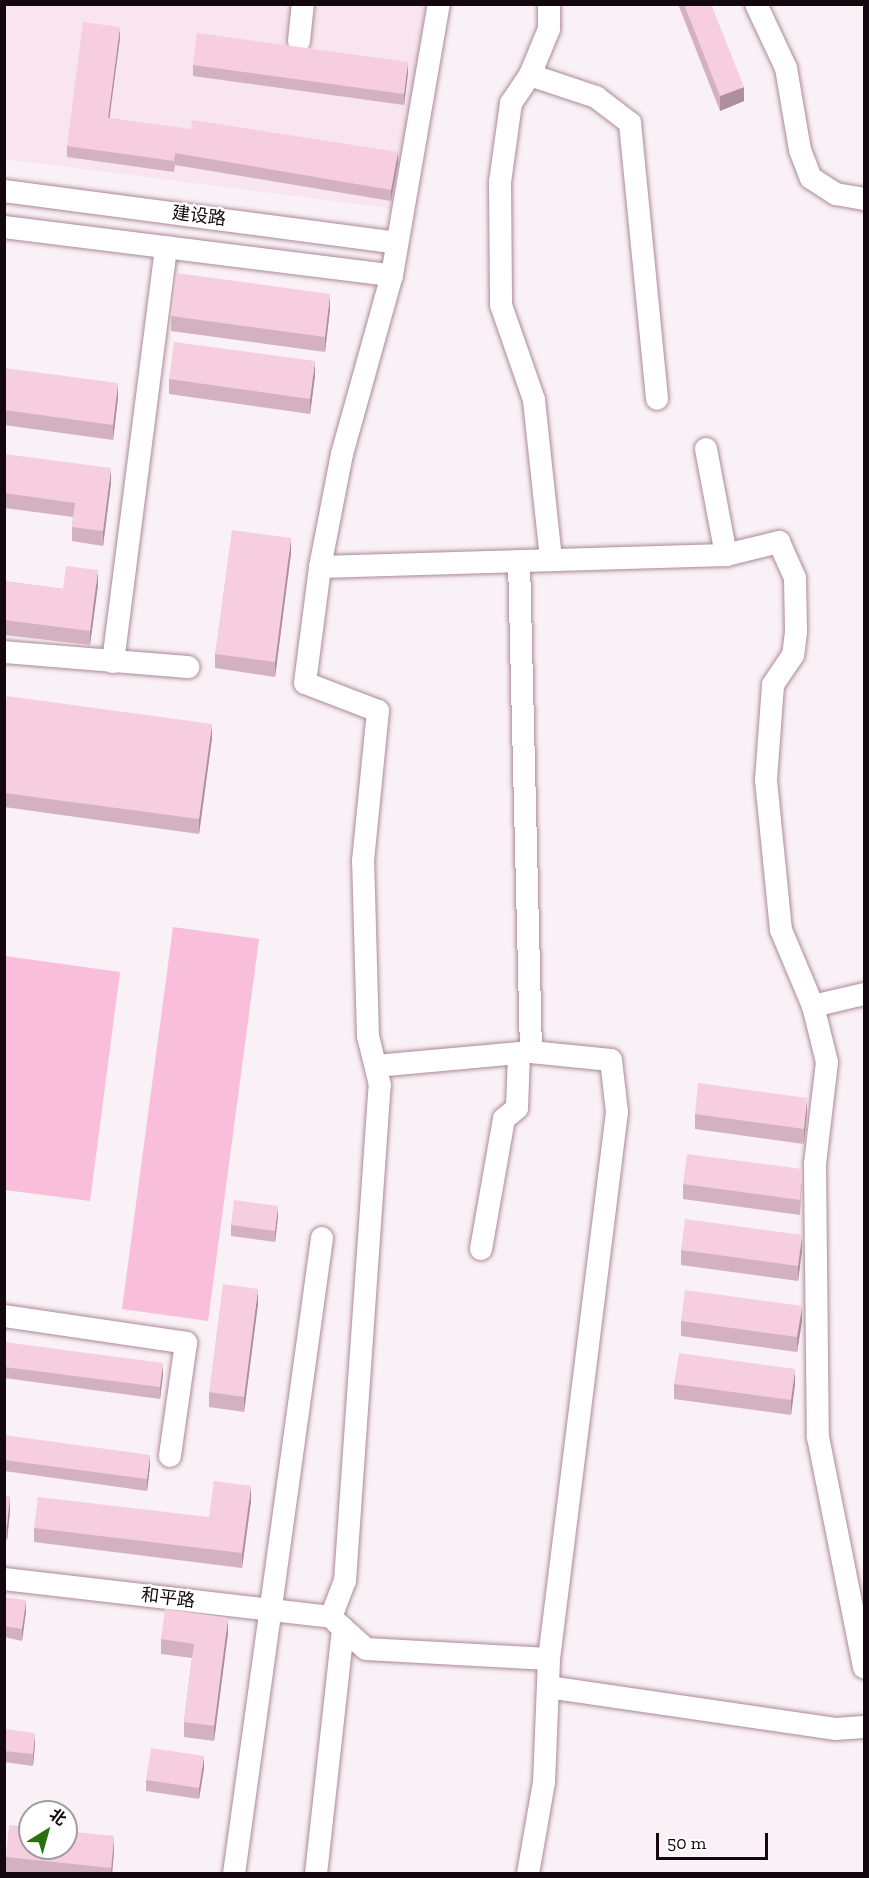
<!DOCTYPE html>
<meta charset="utf-8">
<style>
body{margin:0}
#map{position:relative;width:869px;height:1878px;overflow:hidden;background:#f9f1f5;font-family:"Zilla Slab","Noto Sans SC",serif}
div>[style]{position:absolute}
[style*='--x']{left:calc(var(--x)*1px);top:calc(var(--y)*1px);width:calc(var(--w)*1px);rotate:calc(var(--a)*1deg)}
.built>*{inset:0;background:#f9e5ee}
.green>*{inset:0;background:#f9bed9}
.roads{filter:drop-shadow(0 0 2px #ad8999) drop-shadow(0 0 2px #ad8999)}
.minor>*{height:22px;margin:-11px;padding:0 11px;transform-origin:11px;border-radius:11px;background:#fff}
.wall>*{inset:0;background:#d4b1c1}
.shaded-wall>*{inset:0;background:#ac909d}
.building>*{inset:0;background:#f6cee0}
span{translate:-50% -50%;white-space:nowrap;text-align:center;line-height:1.15;-webkit-text-stroke:4.5px #fff;paint-order:stroke}
.street-label{font-size:18px;color:#14080e}
.frame{position:absolute;inset:0;border:6px solid #14080e;pointer-events:none}
.north{position:absolute;left:18px;top:1800px;width:60px;height:60px;box-sizing:border-box;background:#fff;border:2px solid #a19c9f;border-radius:50%;rotate:37deg;font-size:16px;font-weight:700;line-height:24px;text-align:center;color:#14080e}
.north::after{content:'';display:block;margin:auto;width:21px;height:27px;background:#297010;clip-path:polygon(50% 0,100% 100%,50% 72%,0 100%)}
.scale{position:absolute;left:656px;top:1833px;width:112px;height:27px;box-sizing:border-box;border:3px solid #14080e;border-top:0;padding-left:8px;font-size:18px;line-height:21px;white-space:nowrap;color:#14080e;-webkit-text-stroke:4px #fff;paint-order:stroke}
</style>
<div id="map">
<div class="built">
<div style="clip-path:polygon(5px 5px,426px 5px,396px 209px,5px 159px)"></div>
</div>
<div class="green">
<div style="clip-path:polygon(173px 927px,259px 939px,208px 1321px,122px 1309px)"></div>
<div style="clip-path:polygon(5px 956px,120px 972px,90px 1201px,5px 1190px)"></div>
</div>
<div class="roads">
<div class="minor">
<div style="--x:549;--y:4;--w:25;--a:90"></div>
<div style="--x:549;--y:29;--w:50;--a:112.4"></div>
<div style="--x:530;--y:75;--w:34;--a:124"></div>
<div style="--x:511;--y:103;--w:80;--a:97.9"></div>
<div style="--x:500;--y:182;--w:123;--a:89.5"></div>
<div style="--x:501;--y:305;--w:101;--a:70.8"></div>
<div style="--x:534;--y:400;--w:161;--a:83.9"></div>
<div style="--x:756;--y:4;--w:71;--a:64.9"></div>
<div style="--x:786;--y:68;--w:83;--a:80.3"></div>
<div style="--x:800;--y:150;--w:30;--a:69"></div>
<div style="--x:811;--y:178;--w:30;--a:33"></div>
<div style="--x:836;--y:194;--w:28;--a:10"></div>
<div style="--x:299;--y:41;--w:37;--a:-84"></div>
<div style="--x:530;--y:75;--w:70;--a:18.4"></div>
<div style="--x:596;--y:97;--w:43;--a:37.4"></div>
<div style="--x:630;--y:123;--w:277;--a:84.4"></div>
<div style="--x:4;--y:191;--w:393;--a:7.5"></div>
<div style="--x:4;--y:227;--w:391;--a:7.1"></div>
<div style="--x:706;--y:449;--w:108;--a:79.3"></div>
<div style="--x:519;--y:561;--w:491;--a:88.6"></div>
<div style="--x:531;--y:1052;--w:80;--a:5.7"></div>
<div style="--x:611;--y:1060;--w:52;--a:83.4"></div>
<div style="--x:617;--y:1112;--w:551;--a:97.09"></div>
<div style="--x:549;--y:1659;--w:123;--a:92.3"></div>
<div style="--x:544;--y:1782;--w:93;--a:99.9"></div>
<div style="--x:320;--y:567;--w:406;--a:-1.7"></div>
<div style="--x:726;--y:555;--w:55;--a:-13.8"></div>
<div style="--x:779;--y:542;--w:39;--a:66"></div>
<div style="--x:795;--y:578;--w:54;--a:88.9"></div>
<div style="--x:796;--y:632;--w:23;--a:97"></div>
<div style="--x:793;--y:655;--w:36;--a:124"></div>
<div style="--x:773;--y:685;--w:95;--a:94.2"></div>
<div style="--x:766;--y:780;--w:151;--a:84.3"></div>
<div style="--x:781;--y:930;--w:82;--a:67.2"></div>
<div style="--x:813;--y:1006;--w:58;--a:76"></div>
<div style="--x:827;--y:1062;--w:103;--a:96.7"></div>
<div style="--x:815;--y:1164;--w:273;--a:89.4"></div>
<div style="--x:818;--y:1437;--w:235;--a:78.7"></div>
<div style="--x:4;--y:652;--w:185;--a:4.7"></div>
<div style="--x:113;--y:662;--w:418;--a:-82.7"></div>
<div style="--x:813;--y:1006;--w:52;--a:-13.2"></div>
<div style="--x:376;--y:1066;--w:156;--a:-5.2"></div>
<div style="--x:481;--y:1249;--w:132;--a:-80"></div>
<div style="--x:504;--y:1119;--w:17;--a:-40"></div>
<div style="--x:517;--y:1108;--w:55;--a:-87.9"></div>
<div style="--x:4;--y:1316;--w:184;--a:8.4"></div>
<div style="--x:186;--y:1343;--w:114;--a:98.1"></div>
<div style="--x:4;--y:1579;--w:329;--a:6.6"></div>
<div style="--x:331;--y:1617;--w:39;--a:-69"></div>
<div style="--x:345;--y:1581;--w:497;--a:-86"></div>
<div style="--x:380;--y:1085;--w:50;--a:-103.8"></div>
<div style="--x:368;--y:1036;--w:175;--a:-91.6"></div>
<div style="--x:363;--y:861;--w:151;--a:-84.3"></div>
<div style="--x:378;--y:711;--w:78;--a:-159"></div>
<div style="--x:305;--y:683;--w:117;--a:-82.6"></div>
<div style="--x:320;--y:567;--w:115;--a:-79"></div>
<div style="--x:342;--y:454;--w:186;--a:-74.4"></div>
<div style="--x:392;--y:275;--w:275;--a:-80.2"></div>
<div style="--x:336;--y:1622;--w:40;--a:42"></div>
<div style="--x:366;--y:1649;--w:183;--a:3.1"></div>
<div style="--x:548;--y:1687;--w:290;--a:8.3"></div>
<div style="--x:835;--y:1729;--w:29;--a:-4"></div>
<div style="--x:234;--y:1874;--w:642;--a:-82.12"></div>
<div style="--x:316;--y:1874;--w:247;--a:-83.7"></div>
</div>
</div>
<div class="wall">
<div style="clip-path:polygon(678px 4px,711px 4px,744px 101px,720px 111px)"></div>
<div style="clip-path:polygon(120px 38px,109px 118px,398px 163px,391px 201px,175px 165px,174px 172px,67px 157px,67px 146px)"></div>
<div style="clip-path:polygon(193px 65px,408px 73px,404px 105px,193px 76px)"></div>
<div style="clip-path:polygon(330px 309px,325px 352px,171px 331px,171px 316px)"></div>
<div style="clip-path:polygon(4px 368px,118px 398px,113px 440px,4px 425px)"></div>
<div style="clip-path:polygon(315px 376px,310px 414px,169px 394px,169px 379px)"></div>
<div style="clip-path:polygon(4px 454px,111px 483px,103px 546px,72px 541px,72px 527px,73px 517px,4px 508px)"></div>
<div style="clip-path:polygon(291px 553px,275px 677px,215px 668px,215px 654px)"></div>
<div style="clip-path:polygon(4px 581px,63px 589px,98px 585px,90px 645px,4px 635px)"></div>
<div style="clip-path:polygon(4px 715px,212px 738px,199px 834px,4px 807px)"></div>
<div style="clip-path:polygon(807px 1113px,804px 1144px,695px 1129px,695px 1114px)"></div>
<div style="clip-path:polygon(683px 1184px,802px 1184px,800px 1215px,683px 1199px)"></div>
<div style="clip-path:polygon(278px 1217px,275px 1242px,231px 1236px,231px 1225px)"></div>
<div style="clip-path:polygon(681px 1250px,802px 1250px,798px 1281px,681px 1265px)"></div>
<div style="clip-path:polygon(258px 1304px,244px 1412px,209px 1407px,209px 1392px)"></div>
<div style="clip-path:polygon(681px 1321px,802px 1321px,797px 1352px,681px 1336px)"></div>
<div style="clip-path:polygon(4px 1342px,163px 1374px,160px 1399px,4px 1378px)"></div>
<div style="clip-path:polygon(674px 1384px,795px 1384px,791px 1415px,674px 1399px)"></div>
<div style="clip-path:polygon(4px 1435px,150px 1466px,147px 1491px,4px 1471px)"></div>
<div style="clip-path:polygon(4px 1496px,10px 1511px,7px 1540px,4px 1539px)"></div>
<div style="clip-path:polygon(251px 1501px,242px 1568px,34px 1542px,34px 1528px,209px 1517px)"></div>
<div style="clip-path:polygon(4px 1597px,26px 1611px,22px 1641px,4px 1637px)"></div>
<div style="clip-path:polygon(228px 1633px,214px 1741px,184px 1737px,184px 1722px,192px 1658px,161px 1654px,161px 1639px)"></div>
<div style="clip-path:polygon(4px 1729px,35px 1744px,33px 1766px,4px 1762px)"></div>
<div style="clip-path:polygon(204px 1768px,199px 1799px,146px 1791px,146px 1780px)"></div>
<div style="clip-path:polygon(114px 1851px,112px 1874px,24px 1874px,6px 1872px,6px 1857px)"></div>
</div>
<div class="shaded-wall">
<div style="clip-path:polygon(120px 27px,120px 38px,108px 129px,108px 118px)"></div>
<div style="clip-path:polygon(408px 62px,408px 73px,404px 105px,404px 94px)"></div>
<div style="clip-path:polygon(744px 87px,744px 101px,720px 111px,720px 96px)"></div>
<div style="clip-path:polygon(398px 152px,398px 163px,391px 201px,391px 190px)"></div>
<div style="clip-path:polygon(330px 294px,330px 309px,325px 352px,325px 337px)"></div>
<div style="clip-path:polygon(315px 361px,315px 376px,310px 414px,310px 399px)"></div>
<div style="clip-path:polygon(118px 383px,118px 398px,113px 440px,113px 425px)"></div>
<div style="clip-path:polygon(111px 468px,111px 483px,103px 546px,103px 531px)"></div>
<div style="clip-path:polygon(291px 538px,291px 553px,275px 677px,275px 662px)"></div>
<div style="clip-path:polygon(98px 570px,98px 585px,90px 645px,90px 631px)"></div>
<div style="clip-path:polygon(212px 724px,212px 738px,199px 834px,199px 819px)"></div>
<div style="clip-path:polygon(807px 1098px,807px 1113px,804px 1144px,804px 1129px)"></div>
<div style="clip-path:polygon(278px 1206px,278px 1217px,275px 1242px,275px 1231px)"></div>
<div style="clip-path:polygon(802px 1235px,802px 1250px,798px 1281px,798px 1266px)"></div>
<div style="clip-path:polygon(258px 1289px,258px 1304px,244px 1412px,244px 1397px)"></div>
<div style="clip-path:polygon(802px 1306px,802px 1321px,797px 1352px,797px 1337px)"></div>
<div style="clip-path:polygon(163px 1363px,163px 1374px,160px 1399px,160px 1387px)"></div>
<div style="clip-path:polygon(795px 1369px,795px 1384px,791px 1415px,791px 1400px)"></div>
<div style="clip-path:polygon(150px 1455px,150px 1466px,147px 1491px,147px 1479px)"></div>
<div style="clip-path:polygon(251px 1486px,251px 1501px,242px 1568px,242px 1553px)"></div>
<div style="clip-path:polygon(10px 1496px,10px 1511px,7px 1540px,7px 1525px)"></div>
<div style="clip-path:polygon(26px 1600px,26px 1611px,22px 1641px,22px 1629px)"></div>
<div style="clip-path:polygon(228px 1618px,228px 1633px,214px 1741px,214px 1726px)"></div>
<div style="clip-path:polygon(35px 1733px,35px 1744px,33px 1766px,33px 1754px)"></div>
<div style="clip-path:polygon(204px 1756px,204px 1768px,199px 1799px,199px 1788px)"></div>
<div style="clip-path:polygon(114px 1836px,114px 1851px,112px 1874px,111px 1874px)"></div>
</div>
<div class="building">
<div style="clip-path:polygon(684px 4px,711px 4px,744px 87px,720px 96px)"></div>
<div style="clip-path:polygon(83px 22px,120px 27px,108px 118px,191px 129px,192px 120px,398px 152px,391px 190px,175px 153px,174px 161px,67px 146px)"></div>
<div style="clip-path:polygon(197px 33px,408px 62px,404px 94px,193px 65px)"></div>
<div style="clip-path:polygon(177px 273px,330px 294px,325px 337px,171px 316px)"></div>
<div style="clip-path:polygon(174px 342px,315px 361px,310px 399px,169px 379px)"></div>
<div style="clip-path:polygon(4px 368px,118px 383px,113px 425px,4px 410px)"></div>
<div style="clip-path:polygon(4px 454px,111px 468px,103px 531px,72px 527px,75px 503px,4px 493px)"></div>
<div style="clip-path:polygon(232px 530px,291px 538px,275px 662px,215px 654px)"></div>
<div style="clip-path:polygon(66px 566px,98px 570px,90px 631px,4px 620px,4px 581px,63px 589px)"></div>
<div style="clip-path:polygon(7px 696px,212px 724px,199px 819px,4px 793px,4px 715px)"></div>
<div style="clip-path:polygon(698px 1083px,807px 1098px,804px 1129px,695px 1114px)"></div>
<div style="clip-path:polygon(687px 1154px,802px 1169px,800px 1200px,683px 1184px)"></div>
<div style="clip-path:polygon(234px 1200px,278px 1206px,275px 1231px,231px 1225px)"></div>
<div style="clip-path:polygon(685px 1219px,802px 1235px,798px 1266px,681px 1250px)"></div>
<div style="clip-path:polygon(223px 1284px,258px 1289px,244px 1397px,209px 1392px)"></div>
<div style="clip-path:polygon(685px 1290px,802px 1306px,797px 1337px,681px 1321px)"></div>
<div style="clip-path:polygon(4px 1342px,163px 1363px,160px 1387px,4px 1367px)"></div>
<div style="clip-path:polygon(679px 1353px,795px 1369px,791px 1400px,674px 1384px)"></div>
<div style="clip-path:polygon(4px 1435px,150px 1455px,147px 1479px,4px 1460px)"></div>
<div style="clip-path:polygon(214px 1481px,251px 1486px,242px 1553px,34px 1528px,38px 1497px,209px 1517px)"></div>
<div style="clip-path:polygon(4px 1496px,10px 1496px,7px 1525px,4px 1524px)"></div>
<div style="clip-path:polygon(4px 1597px,26px 1600px,22px 1629px,4px 1626px)"></div>
<div style="clip-path:polygon(165px 1609px,228px 1618px,214px 1726px,184px 1722px,194px 1644px,161px 1639px)"></div>
<div style="clip-path:polygon(4px 1729px,35px 1733px,33px 1754px,4px 1751px)"></div>
<div style="clip-path:polygon(151px 1748px,204px 1756px,199px 1788px,146px 1780px)"></div>
<div style="clip-path:polygon(9px 1825px,30px 1827px,30px 1848px,66px 1848px,66px 1831px,114px 1836px,111px 1868px,6px 1857px)"></div>
</div>
<div class="street-label">
<span style="left:199px;top:216px;rotate:7deg">建设路</span>
<span style="left:168px;top:1598px;rotate:7deg">和平路</span>
</div>
<div class="frame"></div>
<div class="north">北</div>
<div class="scale">50 m</div>
</div>
